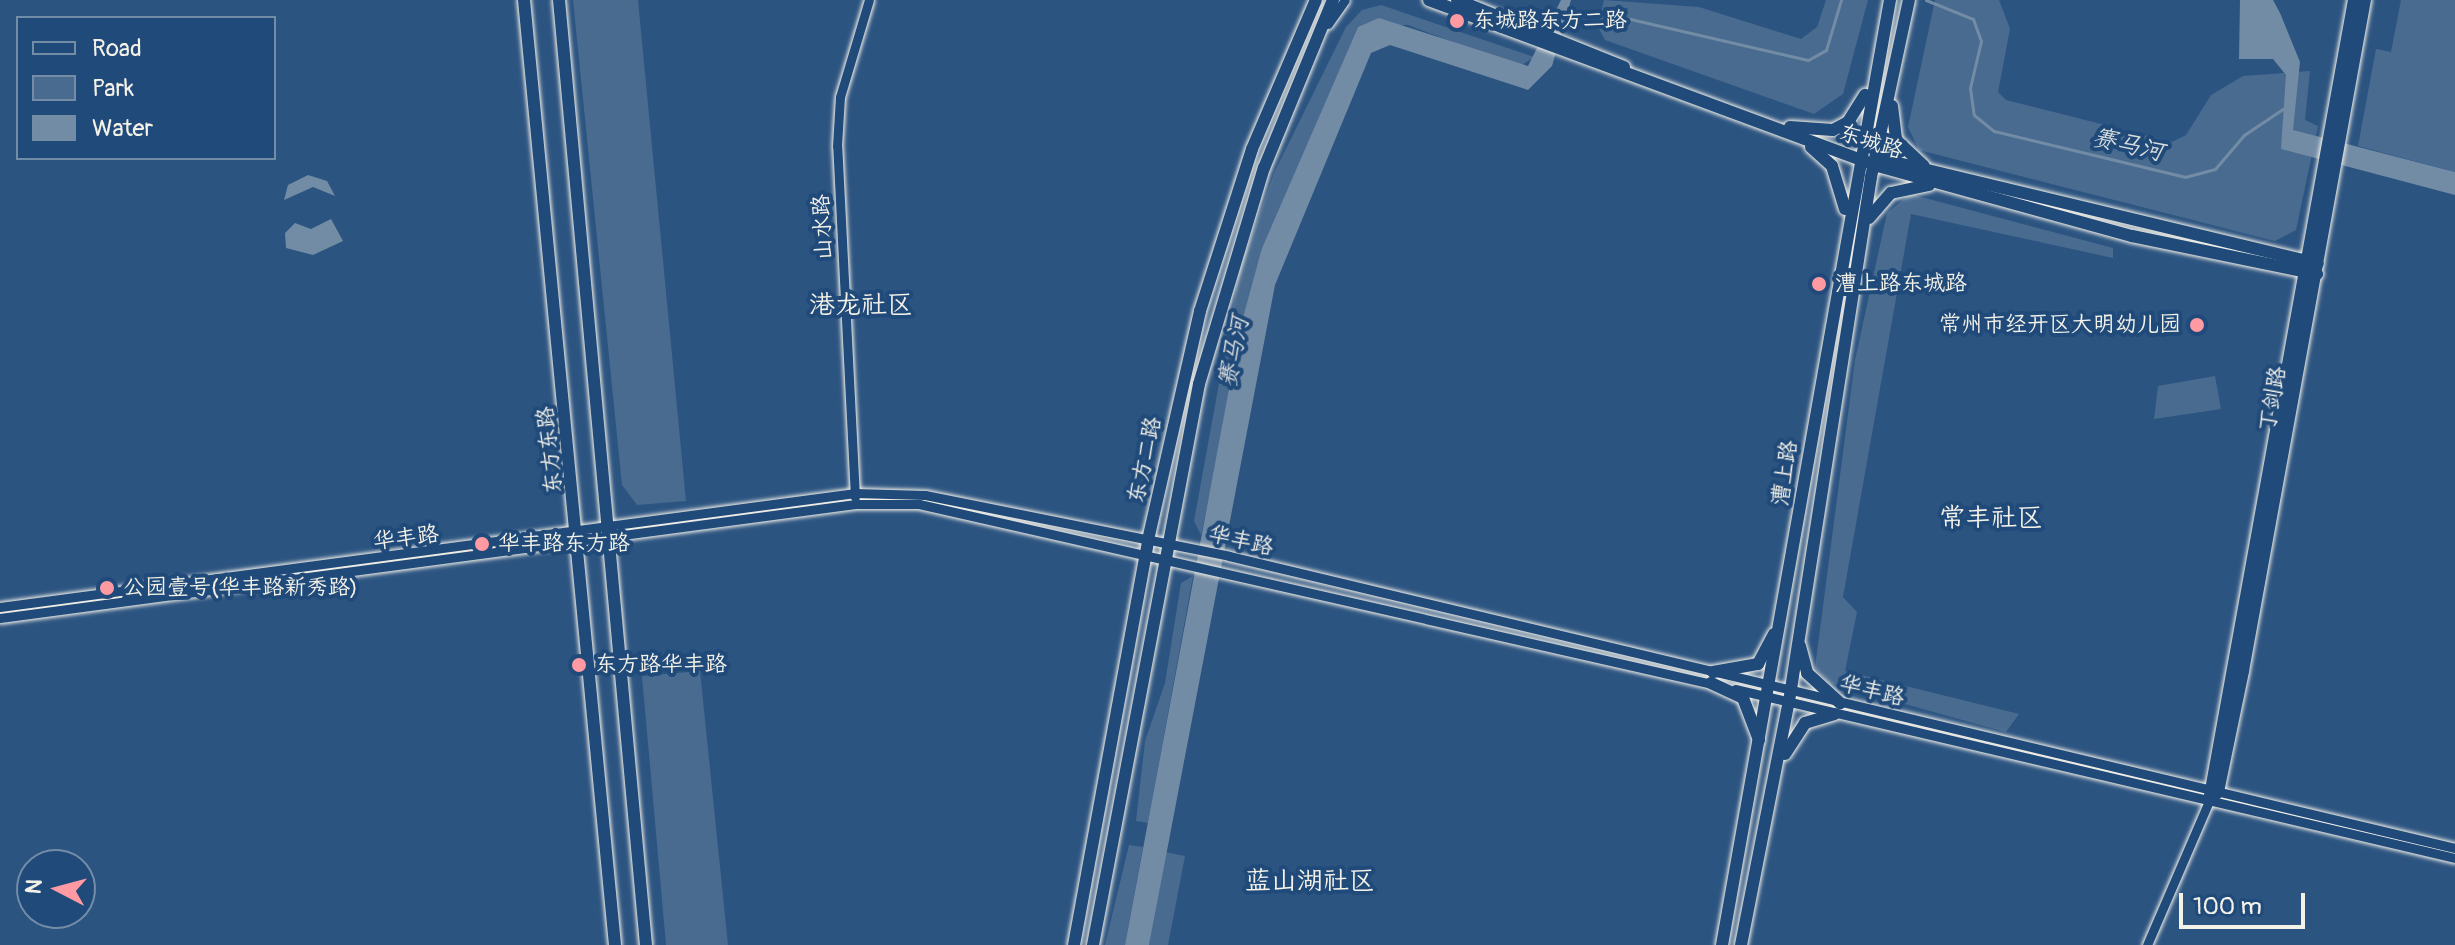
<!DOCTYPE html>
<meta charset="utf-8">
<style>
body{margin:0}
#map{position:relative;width:2455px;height:945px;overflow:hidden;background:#2c5481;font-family:Pangolin,"LXGW WenKai TC",sans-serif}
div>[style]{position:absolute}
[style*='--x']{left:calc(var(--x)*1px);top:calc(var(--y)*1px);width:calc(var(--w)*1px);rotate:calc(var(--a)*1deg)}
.green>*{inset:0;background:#496b90}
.water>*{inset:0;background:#738ca6}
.stream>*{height:3px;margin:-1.5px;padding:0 1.5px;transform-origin:1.5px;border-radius:1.5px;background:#738ca6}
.roads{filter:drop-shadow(0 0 2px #f4f1e8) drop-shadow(0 0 2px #f4f1e8)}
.minor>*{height:9px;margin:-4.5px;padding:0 4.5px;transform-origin:4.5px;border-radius:4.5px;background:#1f4a7a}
.major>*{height:12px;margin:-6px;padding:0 6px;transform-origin:6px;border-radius:6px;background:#1f4a7a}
.dots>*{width:22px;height:22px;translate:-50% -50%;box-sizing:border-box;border:4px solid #1f4a7a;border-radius:50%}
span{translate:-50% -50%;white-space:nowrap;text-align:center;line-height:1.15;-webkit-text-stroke:8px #1f4a7a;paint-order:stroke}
.poi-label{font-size:22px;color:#f4f1e8}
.left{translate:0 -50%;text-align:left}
.right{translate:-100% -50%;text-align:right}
.street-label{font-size:22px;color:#f4f1e8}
.water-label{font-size:24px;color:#dadddb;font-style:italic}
.quarter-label{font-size:26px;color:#f4f1e8}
.legend{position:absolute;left:16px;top:16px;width:260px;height:144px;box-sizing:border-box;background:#1f4a7a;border:2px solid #748da6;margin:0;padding:10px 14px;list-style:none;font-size:24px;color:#f4f1e8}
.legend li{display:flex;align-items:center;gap:16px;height:40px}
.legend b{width:40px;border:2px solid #748da6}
.north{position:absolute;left:16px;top:849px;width:80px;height:80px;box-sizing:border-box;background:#1f4a7a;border:2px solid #748da6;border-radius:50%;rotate:276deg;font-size:22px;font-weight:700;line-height:32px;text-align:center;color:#f4f1e8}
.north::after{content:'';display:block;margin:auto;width:28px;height:36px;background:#ff9aa2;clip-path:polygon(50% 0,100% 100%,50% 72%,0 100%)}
.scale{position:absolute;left:2179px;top:893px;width:126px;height:36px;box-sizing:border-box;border:4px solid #f4f1e8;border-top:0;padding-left:10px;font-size:24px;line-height:28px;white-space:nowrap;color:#f4f1e8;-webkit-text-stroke:6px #1f4a7a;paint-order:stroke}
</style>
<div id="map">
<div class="green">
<div style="clip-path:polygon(573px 0,638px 0,686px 501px,637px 505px,622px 485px)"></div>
<div style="clip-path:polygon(1604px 0,1699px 7px,1801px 39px,1817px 27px,1826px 0,1868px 0,1843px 94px,1814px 114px,1605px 40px,1598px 27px)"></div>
<div style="clip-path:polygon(1935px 0,1999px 0,2010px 29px,1998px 92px,2006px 100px,2172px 142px,2186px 135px,2211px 95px,2243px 76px,2310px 71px,2305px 120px,2318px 126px,2296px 230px,2275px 241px,1919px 150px,1908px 127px)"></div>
<div style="clip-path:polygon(2401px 0,2455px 0,2455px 172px,2358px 146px,2376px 49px,2391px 52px)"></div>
<div style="clip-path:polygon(1381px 5px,1534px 57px,1519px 67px,1408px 25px,1358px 27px,1262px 248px,1201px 535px,1194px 521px,1240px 268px,1275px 171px,1346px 27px,1362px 10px)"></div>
<div style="clip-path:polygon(1910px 194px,2113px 248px,2113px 258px,1911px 214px,1843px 597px,1857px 612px,1845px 671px,2019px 714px,2006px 732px,1829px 683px,1815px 668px,1855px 360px,1887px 213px)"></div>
<div style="clip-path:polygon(2215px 376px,2221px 409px,2154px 419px,2158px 386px)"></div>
<div style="clip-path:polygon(1193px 576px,1148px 823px,1136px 821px,1145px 741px,1165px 683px,1181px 583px)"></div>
<div style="clip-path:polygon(700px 671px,728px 945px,666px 945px,642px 676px)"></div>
<div style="clip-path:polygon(1129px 845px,1143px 847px,1125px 945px,1105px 945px)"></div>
<div style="clip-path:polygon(1166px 852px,1185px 856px,1168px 945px,1149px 945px)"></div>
</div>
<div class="water">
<div style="clip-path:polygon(1561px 0,1571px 0,1552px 66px,1528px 90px,1390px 45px,1371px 53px,1275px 285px,1149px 945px,1125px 945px,1241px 325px,1262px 248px,1358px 27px,1379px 18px,1528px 66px)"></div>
<div style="clip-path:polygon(2240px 0,2273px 0,2280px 13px,2300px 62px,2293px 130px,2455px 172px,2455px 195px,2281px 149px,2286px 75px,2273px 59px,2239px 59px)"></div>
<div style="clip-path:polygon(308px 175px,327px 181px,335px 196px,313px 187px,284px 200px,288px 185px)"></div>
<div style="clip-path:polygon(331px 219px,343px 241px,313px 255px,286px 248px,285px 233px,295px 223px,311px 229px)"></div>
</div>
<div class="stream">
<div style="--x:1926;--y:0;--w:51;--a:22"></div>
<div style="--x:1973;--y:19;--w:23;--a:70"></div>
<div style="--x:1981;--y:41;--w:48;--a:103.2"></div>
<div style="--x:1970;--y:88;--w:27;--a:82"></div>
<div style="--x:1974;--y:115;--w:26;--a:39"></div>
<div style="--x:1994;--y:131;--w:196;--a:13.5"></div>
<div style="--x:2185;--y:177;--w:31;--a:-15"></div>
<div style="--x:2215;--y:169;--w:45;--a:-49.5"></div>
<div style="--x:2244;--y:135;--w:48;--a:-34"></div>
<div style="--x:1613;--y:15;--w:200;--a:13"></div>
<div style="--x:1808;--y:60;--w:21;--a:-29"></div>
<div style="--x:1826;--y:50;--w:52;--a:-73.3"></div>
</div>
<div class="roads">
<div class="minor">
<div style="--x:1328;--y:24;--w:29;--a:-55"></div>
<div style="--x:855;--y:497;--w:351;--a:-92.9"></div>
<div style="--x:837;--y:146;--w:49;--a:-86.5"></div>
<div style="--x:840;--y:97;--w:101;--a:-73.4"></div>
<div style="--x:0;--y:607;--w:863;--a:-7.59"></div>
<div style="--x:855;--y:493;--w:70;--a:1.6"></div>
<div style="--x:925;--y:495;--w:310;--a:11.3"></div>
<div style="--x:1229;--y:556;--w:1260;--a:13.4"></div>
<div style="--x:0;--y:618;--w:863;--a:-7.59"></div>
<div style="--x:855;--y:504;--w:64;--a:0"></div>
<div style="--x:919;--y:504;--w:817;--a:12.79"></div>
<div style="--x:1735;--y:689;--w:740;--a:13.21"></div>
<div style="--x:2147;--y:945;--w:157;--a:-66.7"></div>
</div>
<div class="major">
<div style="--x:524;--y:0;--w:949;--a:84.5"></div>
<div style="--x:559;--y:0;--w:949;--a:84.74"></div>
<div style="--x:1429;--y:0;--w:475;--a:20.3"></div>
<div style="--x:1874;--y:165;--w:268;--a:15.4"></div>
<div style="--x:2132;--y:236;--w:189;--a:11.6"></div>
<div style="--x:1457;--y:0;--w:180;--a:21.9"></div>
<div style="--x:1892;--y:106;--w:34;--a:83"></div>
<div style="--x:1896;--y:140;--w:38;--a:43"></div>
<div style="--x:1790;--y:127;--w:43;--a:4"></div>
<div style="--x:1833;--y:130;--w:17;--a:-28"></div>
<div style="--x:1848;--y:122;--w:32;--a:-58"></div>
<div style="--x:1811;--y:147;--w:28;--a:42"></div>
<div style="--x:1832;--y:166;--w:45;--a:73.2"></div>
<div style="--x:1886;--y:160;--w:444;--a:13.5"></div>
<div style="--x:1869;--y:218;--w:33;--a:-49"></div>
<div style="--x:1891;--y:193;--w:39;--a:-12"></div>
<div style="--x:1800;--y:646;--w:28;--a:75"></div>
<div style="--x:1807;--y:673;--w:45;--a:42.3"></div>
<div style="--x:1713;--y:672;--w:46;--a:-10.1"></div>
<div style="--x:1758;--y:664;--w:34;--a:-62"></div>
<div style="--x:1711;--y:683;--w:35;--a:25"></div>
<div style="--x:1743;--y:698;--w:45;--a:69.1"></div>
<div style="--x:1785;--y:754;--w:37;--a:-57"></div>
<div style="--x:1805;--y:723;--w:31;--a:-17"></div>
<div style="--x:2209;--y:801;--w:13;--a:-45"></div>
<div style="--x:2218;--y:792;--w:124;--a:-78.3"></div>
<div style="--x:2243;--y:671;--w:682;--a:-79.7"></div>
<div style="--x:2209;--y:801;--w:814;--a:-79.74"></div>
<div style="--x:1074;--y:945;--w:412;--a:-79.6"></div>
<div style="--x:1148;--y:540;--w:235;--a:-77.2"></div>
<div style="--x:1200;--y:311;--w:170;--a:-72.2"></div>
<div style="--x:1252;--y:149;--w:162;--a:-66.8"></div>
<div style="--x:1093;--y:945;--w:571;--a:-79.3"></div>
<div style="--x:1199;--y:384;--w:226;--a:-73.3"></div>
<div style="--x:1264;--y:168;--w:182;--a:-67.7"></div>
<div style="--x:1722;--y:945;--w:960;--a:-79.92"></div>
<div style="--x:1741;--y:945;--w:261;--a:-78.9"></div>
<div style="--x:1791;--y:689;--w:518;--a:-81.12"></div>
<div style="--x:1871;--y:177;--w:181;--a:-77.9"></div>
</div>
</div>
<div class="dots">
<div style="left:1457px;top:21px;background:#ff9aa2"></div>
<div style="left:1819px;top:284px;background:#ff9aa2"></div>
<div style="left:2197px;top:325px;background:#ff9aa2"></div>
<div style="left:482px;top:544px;background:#ff9aa2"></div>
<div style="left:107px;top:588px;background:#ff9aa2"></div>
<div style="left:579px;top:665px;background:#ff9aa2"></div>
</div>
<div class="poi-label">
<span class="left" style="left:1473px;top:21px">东城路东方二路</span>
<span class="left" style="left:1835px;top:284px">漕上路东城路</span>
<span class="right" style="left:2181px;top:325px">常州市经开区大明幼儿园</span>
<span class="left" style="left:498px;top:544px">华丰路东方路</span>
<span class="left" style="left:123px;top:588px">公园壹号(华丰路新秀路)</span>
<span class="left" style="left:595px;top:665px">东方路华丰路</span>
</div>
<div class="street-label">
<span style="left:1871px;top:142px;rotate:18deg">东城路</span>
<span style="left:823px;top:227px;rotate:-93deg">山水路</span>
<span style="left:2273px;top:399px;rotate:-80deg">丁剑路</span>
<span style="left:550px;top:450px;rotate:-96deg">东方东路</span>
<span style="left:1145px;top:460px;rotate:-78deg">东方二路</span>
<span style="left:1785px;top:473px;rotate:-81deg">漕上路</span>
<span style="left:406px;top:538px;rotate:-7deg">华丰路</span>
<span style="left:1241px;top:541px;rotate:13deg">华丰路</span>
<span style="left:1872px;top:691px;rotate:14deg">华丰路</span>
</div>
<div class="water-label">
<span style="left:2128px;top:145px;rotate:13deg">赛马河</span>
<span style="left:1234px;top:352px;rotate:-79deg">赛马河</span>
</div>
<div class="quarter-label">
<span style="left:861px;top:306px">港龙社区</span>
<span style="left:1991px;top:519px">常丰社区</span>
<span style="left:1310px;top:882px">蓝山湖社区</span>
</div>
<ul class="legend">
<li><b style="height:10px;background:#1f4a7a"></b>Road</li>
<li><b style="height:22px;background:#496b90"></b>Park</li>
<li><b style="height:22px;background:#738ca6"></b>Water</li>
</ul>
<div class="north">N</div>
<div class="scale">100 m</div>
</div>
